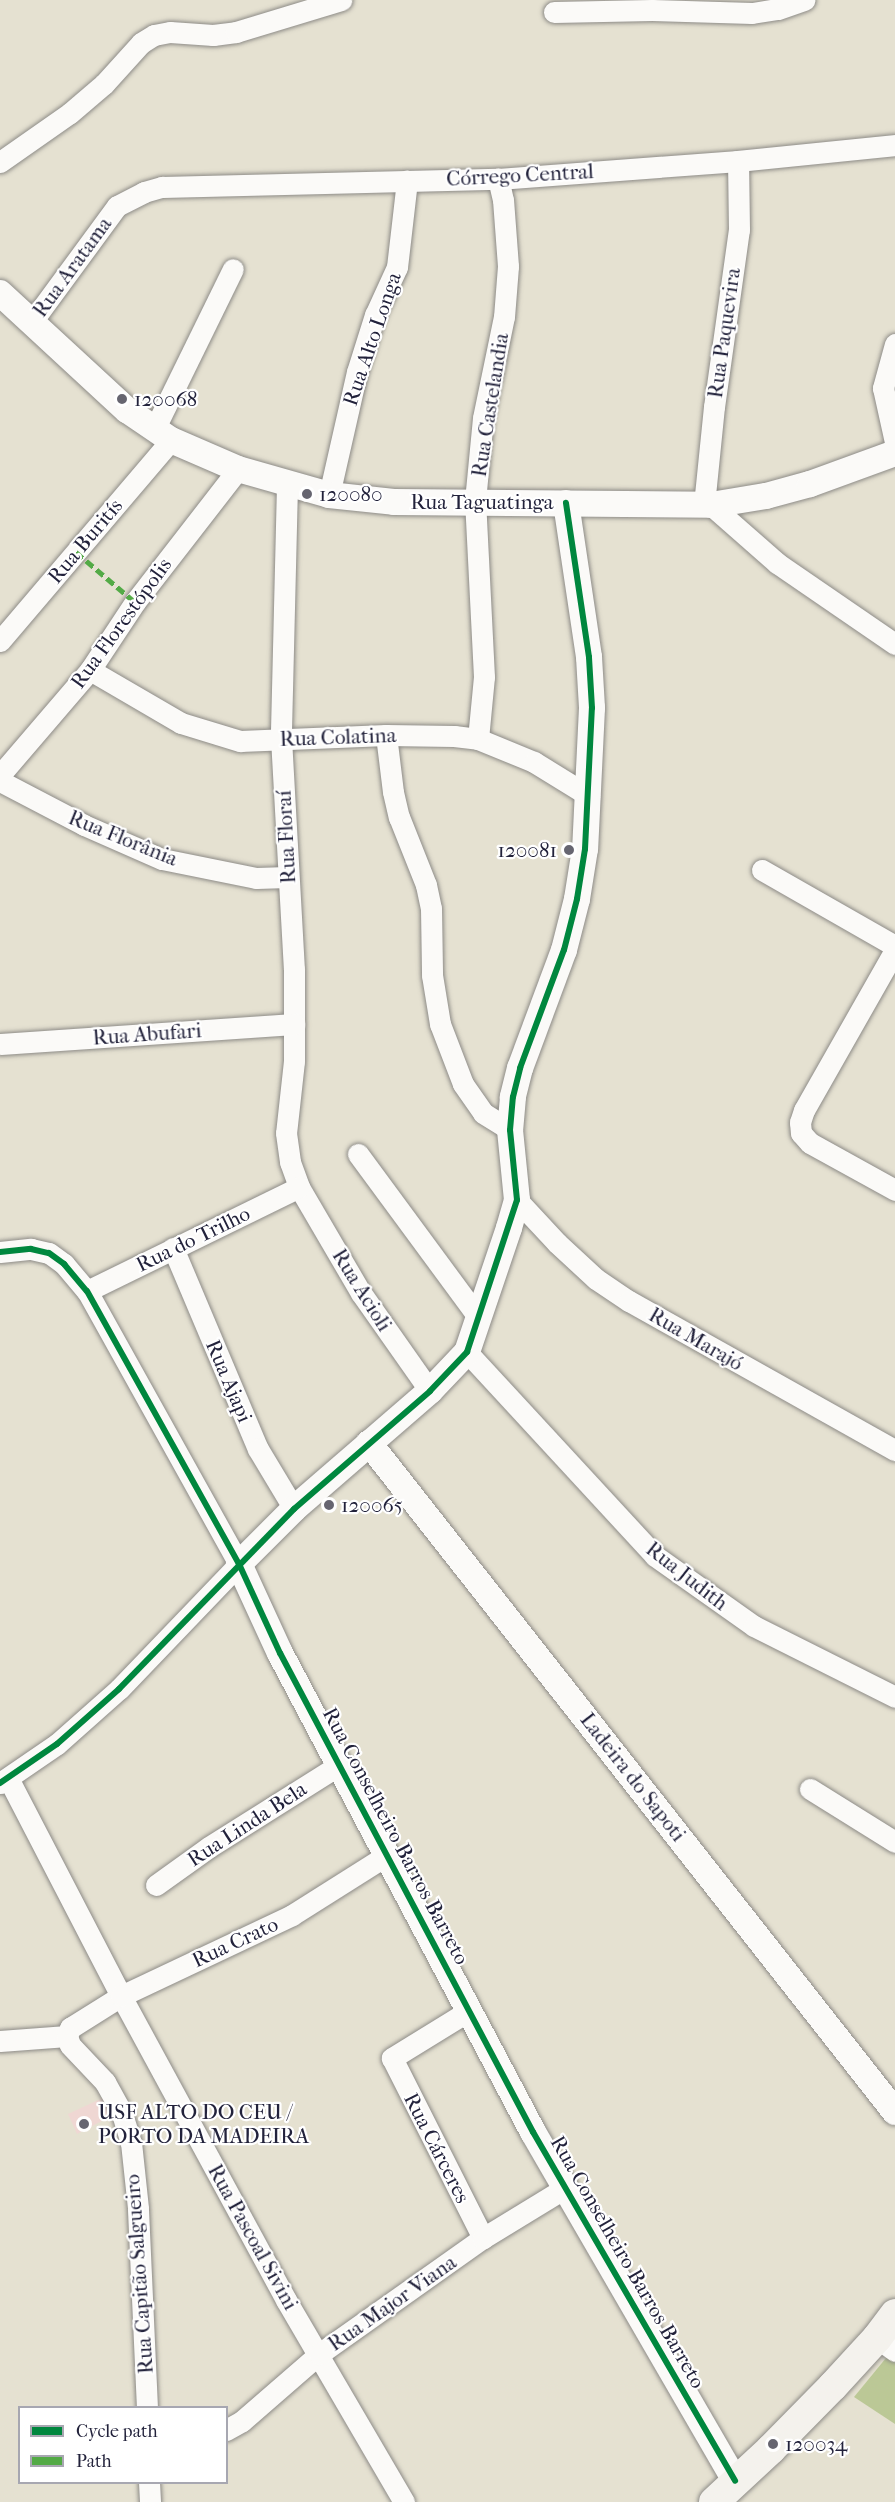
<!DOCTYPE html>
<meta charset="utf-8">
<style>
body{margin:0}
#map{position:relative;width:895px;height:2502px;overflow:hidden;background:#e5e1d1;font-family:"IM FELL French Canon",serif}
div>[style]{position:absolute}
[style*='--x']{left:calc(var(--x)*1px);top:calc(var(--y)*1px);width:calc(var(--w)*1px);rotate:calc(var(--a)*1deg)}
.built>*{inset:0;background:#efd7d3}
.forest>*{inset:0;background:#bbc896}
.roads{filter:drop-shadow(0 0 2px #8d8b87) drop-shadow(0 0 2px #8d8b87)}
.minor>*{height:21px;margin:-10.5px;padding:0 10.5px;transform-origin:10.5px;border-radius:10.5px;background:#fbfaf8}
.tertiary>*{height:26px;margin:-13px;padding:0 13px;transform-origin:13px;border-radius:13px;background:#fbfaf8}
.secondary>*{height:30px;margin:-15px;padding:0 15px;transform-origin:15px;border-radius:15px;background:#f4f2ed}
.quiet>*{height:4.5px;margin-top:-2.25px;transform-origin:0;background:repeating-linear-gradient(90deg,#53aa46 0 9px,transparent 0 13.5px)}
.cycleway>*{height:6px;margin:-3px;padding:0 3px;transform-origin:3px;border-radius:3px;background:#00873e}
.dots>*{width:16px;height:16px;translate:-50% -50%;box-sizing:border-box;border:3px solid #fff;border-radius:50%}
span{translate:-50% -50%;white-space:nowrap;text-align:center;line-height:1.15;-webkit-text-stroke:4.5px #fff;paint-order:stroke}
.street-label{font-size:21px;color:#22223b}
.poi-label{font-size:21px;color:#22223b}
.left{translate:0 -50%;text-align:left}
.right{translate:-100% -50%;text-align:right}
.legend{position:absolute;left:18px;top:2406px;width:210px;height:78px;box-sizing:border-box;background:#fff;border:2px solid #a7a7b1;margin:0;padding:8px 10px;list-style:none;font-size:18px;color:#22223b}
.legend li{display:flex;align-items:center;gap:12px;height:30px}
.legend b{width:30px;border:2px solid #a7a7b1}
</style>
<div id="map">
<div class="built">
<div style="clip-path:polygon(109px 2095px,117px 2113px,77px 2134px,68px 2114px)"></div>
</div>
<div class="forest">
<div style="clip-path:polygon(895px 2347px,895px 2424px,854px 2397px)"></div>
</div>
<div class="roads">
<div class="minor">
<div style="--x:554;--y:12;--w:98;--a:-1.2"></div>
<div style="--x:652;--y:10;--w:100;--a:1.7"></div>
<div style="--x:752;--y:13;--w:26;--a:-9"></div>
<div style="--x:778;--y:9;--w:28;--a:-19"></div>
<div style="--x:0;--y:162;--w:85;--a:-35"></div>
<div style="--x:70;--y:113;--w:45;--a:-40.5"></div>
<div style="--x:104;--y:84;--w:55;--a:-47.9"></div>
<div style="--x:141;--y:43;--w:15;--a:-32"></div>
<div style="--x:154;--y:35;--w:16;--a:-11"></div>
<div style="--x:170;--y:32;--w:43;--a:4"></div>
<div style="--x:213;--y:35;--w:23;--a:-7"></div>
<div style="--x:236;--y:32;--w:110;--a:-16.9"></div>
<div style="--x:31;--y:323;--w:145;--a:-53.7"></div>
<div style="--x:117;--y:206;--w:30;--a:-27"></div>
<div style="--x:144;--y:192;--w:19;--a:-16"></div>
<div style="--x:162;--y:187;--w:336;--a:-1.4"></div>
<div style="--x:498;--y:179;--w:241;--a:-4.3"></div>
<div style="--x:738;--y:161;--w:158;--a:-5.8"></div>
<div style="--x:895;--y:344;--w:46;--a:105.3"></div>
<div style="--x:883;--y:388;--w:55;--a:77.5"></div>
<div style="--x:154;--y:430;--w:179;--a:-63.9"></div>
<div style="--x:287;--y:485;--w:253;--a:91.4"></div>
<div style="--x:281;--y:738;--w:231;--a:86.8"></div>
<div style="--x:294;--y:969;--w:92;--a:90"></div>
<div style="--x:294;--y:1061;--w:72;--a:96.3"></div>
<div style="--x:286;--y:1133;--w:29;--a:82"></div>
<div style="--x:290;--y:1162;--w:27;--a:70"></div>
<div style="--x:299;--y:1187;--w:123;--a:59.7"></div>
<div style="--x:361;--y:1293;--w:120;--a:54.9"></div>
<div style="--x:329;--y:495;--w:126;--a:-77.2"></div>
<div style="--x:357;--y:372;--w:60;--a:-72.5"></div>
<div style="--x:375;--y:315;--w:53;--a:-65.4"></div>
<div style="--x:397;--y:267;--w:87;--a:-83.4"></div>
<div style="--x:704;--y:505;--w:99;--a:-84.2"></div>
<div style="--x:714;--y:407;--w:179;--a:-82"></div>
<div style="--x:739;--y:230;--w:69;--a:-90.8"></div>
<div style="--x:711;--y:505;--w:88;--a:41.3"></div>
<div style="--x:777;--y:563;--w:143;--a:34.5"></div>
<div style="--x:0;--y:641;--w:264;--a:-49.6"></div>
<div style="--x:90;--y:670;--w:105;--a:30.2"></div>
<div style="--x:181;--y:723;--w:62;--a:17"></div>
<div style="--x:240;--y:741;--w:146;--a:-2.4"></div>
<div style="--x:386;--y:735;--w:68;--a:0.8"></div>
<div style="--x:454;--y:736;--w:24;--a:7"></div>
<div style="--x:478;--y:739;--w:61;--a:22.3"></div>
<div style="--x:534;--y:762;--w:65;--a:31.7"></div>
<div style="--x:386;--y:735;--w:57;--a:83"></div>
<div style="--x:393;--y:792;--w:26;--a:77"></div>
<div style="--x:399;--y:817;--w:73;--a:68.3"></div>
<div style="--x:426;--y:885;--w:24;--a:78"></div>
<div style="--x:431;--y:908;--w:67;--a:89.1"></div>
<div style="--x:432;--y:975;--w:50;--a:80.7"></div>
<div style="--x:440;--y:1024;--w:64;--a:69"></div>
<div style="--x:463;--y:1084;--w:35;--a:55"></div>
<div style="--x:483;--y:1113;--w:32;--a:32"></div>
<div style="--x:478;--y:739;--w:62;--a:-84.5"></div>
<div style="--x:484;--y:677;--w:176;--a:-92.9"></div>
<div style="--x:475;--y:501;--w:83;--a:-84.5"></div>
<div style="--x:483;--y:418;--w:103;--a:-78.3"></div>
<div style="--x:504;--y:317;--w:51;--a:-85.5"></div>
<div style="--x:508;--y:266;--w:66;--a:-94.3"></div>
<div style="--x:503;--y:200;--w:22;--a:-103"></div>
<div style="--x:0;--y:775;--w:138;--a:-49.4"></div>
<div style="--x:90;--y:670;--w:82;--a:-56.5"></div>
<div style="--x:135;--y:602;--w:168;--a:-52.2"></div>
<div style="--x:0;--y:781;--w:95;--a:27.6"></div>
<div style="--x:84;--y:825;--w:85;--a:23.6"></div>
<div style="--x:162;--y:859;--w:96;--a:11.4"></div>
<div style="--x:256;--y:878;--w:32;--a:-2"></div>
<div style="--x:762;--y:870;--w:153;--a:29.7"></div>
<div style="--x:895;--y:950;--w:184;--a:119.6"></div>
<div style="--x:804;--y:1110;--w:13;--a:108"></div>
<div style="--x:800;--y:1122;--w:11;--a:85"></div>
<div style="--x:801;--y:1133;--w:13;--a:48"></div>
<div style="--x:810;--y:1143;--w:97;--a:28.9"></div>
<div style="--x:0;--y:1044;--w:295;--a:-3.9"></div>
<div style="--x:358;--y:1154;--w:204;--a:53.6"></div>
<div style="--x:517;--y:1200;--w:59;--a:47.1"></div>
<div style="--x:557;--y:1243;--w:53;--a:42.7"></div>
<div style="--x:596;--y:1279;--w:40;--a:34"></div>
<div style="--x:629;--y:1301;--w:305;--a:29.3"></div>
<div style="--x:173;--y:1248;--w:218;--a:67.1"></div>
<div style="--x:258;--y:1449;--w:70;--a:59"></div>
<div style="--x:0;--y:1252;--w:31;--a:-6"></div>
<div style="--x:31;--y:1249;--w:18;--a:13"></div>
<div style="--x:49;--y:1253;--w:19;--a:36"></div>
<div style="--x:64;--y:1264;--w:35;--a:50"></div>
<div style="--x:87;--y:1291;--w:312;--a:60.9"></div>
<div style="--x:239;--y:1564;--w:173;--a:133.8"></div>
<div style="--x:119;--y:1689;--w:83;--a:138.4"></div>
<div style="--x:57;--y:1744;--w:69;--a:145.6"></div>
<div style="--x:87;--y:1291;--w:236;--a:-26.1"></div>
<div style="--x:467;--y:1352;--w:277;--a:47.3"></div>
<div style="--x:655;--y:1556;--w:121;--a:35.3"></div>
<div style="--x:754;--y:1626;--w:158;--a:26.7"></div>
<div style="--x:8;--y:1778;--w:246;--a:62.6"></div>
<div style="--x:121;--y:1996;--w:346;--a:61.5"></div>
<div style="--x:286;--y:2300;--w:234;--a:59.7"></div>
<div style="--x:810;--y:1789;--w:100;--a:31.9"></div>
<div style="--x:156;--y:1885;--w:65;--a:-35.6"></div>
<div style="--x:209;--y:1847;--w:154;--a:-32.2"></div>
<div style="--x:470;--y:2010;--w:92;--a:148.4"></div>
<div style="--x:392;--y:2058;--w:202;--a:63.2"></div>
<div style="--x:0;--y:2041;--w:67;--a:-4.3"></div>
<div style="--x:877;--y:2338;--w:22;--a:36"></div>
<div style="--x:147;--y:2408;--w:200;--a:-92.6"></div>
<div style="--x:138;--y:2208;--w:65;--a:-96.1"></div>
<div style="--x:131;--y:2143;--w:34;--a:-107"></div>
<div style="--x:121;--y:2111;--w:33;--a:-119"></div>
<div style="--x:105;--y:2082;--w:51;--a:-133.4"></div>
<div style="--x:70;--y:2045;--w:9;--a:-108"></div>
<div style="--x:67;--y:2036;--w:9;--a:-69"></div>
<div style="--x:70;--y:2028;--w:60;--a:-32.1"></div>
<div style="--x:121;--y:1996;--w:189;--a:-25.3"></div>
<div style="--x:292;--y:1915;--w:112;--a:-32.3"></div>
<div style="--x:226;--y:2430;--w:18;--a:-29"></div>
<div style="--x:242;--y:2421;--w:102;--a:-41"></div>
<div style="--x:319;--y:2354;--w:201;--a:-35.3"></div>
<div style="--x:483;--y:2238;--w:96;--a:-31.4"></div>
<div style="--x:149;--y:2482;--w:20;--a:87"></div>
</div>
<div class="tertiary">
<div style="--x:0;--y:293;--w:173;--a:42.7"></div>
<div style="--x:127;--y:410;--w:53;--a:34.3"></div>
<div style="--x:171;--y:440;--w:73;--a:23.4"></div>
<div style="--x:238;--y:469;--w:95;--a:15.9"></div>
<div style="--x:329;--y:495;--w:65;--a:6.1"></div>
<div style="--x:394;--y:502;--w:317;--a:0.5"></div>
<div style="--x:711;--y:505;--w:56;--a:-9.3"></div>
<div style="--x:766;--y:496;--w:46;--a:-15.3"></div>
<div style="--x:810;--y:484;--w:90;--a:-20"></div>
<div style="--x:566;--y:503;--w:156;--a:81.5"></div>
<div style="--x:589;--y:657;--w:51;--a:86.6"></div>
<div style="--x:592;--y:708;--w:141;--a:92.8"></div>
<div style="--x:585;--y:849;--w:51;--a:99.1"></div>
<div style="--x:577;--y:899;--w:53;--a:104.3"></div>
<div style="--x:564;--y:950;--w:126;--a:110.4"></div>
<div style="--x:520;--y:1068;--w:30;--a:104"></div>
<div style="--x:513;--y:1097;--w:33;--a:95"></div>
<div style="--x:510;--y:1130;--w:70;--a:84.3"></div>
<div style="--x:517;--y:1200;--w:29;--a:106"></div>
<div style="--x:509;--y:1228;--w:131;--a:108.7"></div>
<div style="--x:467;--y:1352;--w:54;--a:133.5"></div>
<div style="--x:430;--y:1391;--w:180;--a:139.1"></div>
<div style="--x:294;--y:1509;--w:78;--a:135"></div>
<div style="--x:239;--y:1564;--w:98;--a:65.3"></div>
<div style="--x:280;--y:1653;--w:542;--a:62.16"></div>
<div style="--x:533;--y:2132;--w:403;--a:59.9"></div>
<div style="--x:369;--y:1443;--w:851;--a:51.82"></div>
</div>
<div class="secondary">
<div style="--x:714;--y:2502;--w:78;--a:-42.9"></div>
<div style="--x:771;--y:2449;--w:88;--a:-45.5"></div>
<div style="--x:833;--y:2386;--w:65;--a:-47.5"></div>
<div style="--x:877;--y:2338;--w:30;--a:-53"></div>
</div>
</div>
<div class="quiet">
<div style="--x:76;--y:552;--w:77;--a:40.3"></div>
</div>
<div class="cycleway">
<div style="--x:0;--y:1252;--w:31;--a:-6"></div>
<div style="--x:31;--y:1249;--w:18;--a:13"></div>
<div style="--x:49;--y:1253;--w:19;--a:36"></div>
<div style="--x:64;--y:1264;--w:35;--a:50"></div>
<div style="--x:87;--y:1291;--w:312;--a:60.9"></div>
<div style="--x:239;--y:1564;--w:98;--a:65.3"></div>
<div style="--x:280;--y:1653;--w:542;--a:62.16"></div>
<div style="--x:533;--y:2132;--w:403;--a:59.9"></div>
<div style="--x:0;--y:1783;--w:69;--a:-34.4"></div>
<div style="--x:57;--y:1744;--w:83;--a:-41.6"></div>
<div style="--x:119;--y:1689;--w:251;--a:-45.8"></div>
<div style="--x:294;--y:1509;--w:180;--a:-40.9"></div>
<div style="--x:430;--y:1391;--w:54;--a:-46.5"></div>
<div style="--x:467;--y:1352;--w:160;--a:-71.8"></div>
<div style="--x:517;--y:1200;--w:70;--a:-95.7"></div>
<div style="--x:510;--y:1130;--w:33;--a:-85"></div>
<div style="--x:513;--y:1097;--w:30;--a:-76"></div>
<div style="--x:520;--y:1068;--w:126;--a:-69.6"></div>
<div style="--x:564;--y:950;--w:53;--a:-75.7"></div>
<div style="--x:577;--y:899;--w:51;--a:-80.9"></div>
<div style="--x:585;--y:849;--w:141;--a:-87.2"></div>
<div style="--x:592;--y:708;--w:51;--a:-93.4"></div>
<div style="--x:589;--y:657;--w:156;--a:-98.5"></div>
</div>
<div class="dots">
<div style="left:122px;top:399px;background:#666570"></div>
<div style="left:307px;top:494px;background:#666570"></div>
<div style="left:569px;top:850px;background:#666570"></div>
<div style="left:329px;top:1505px;background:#666570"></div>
<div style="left:84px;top:2124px;background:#666570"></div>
<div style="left:773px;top:2444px;background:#666570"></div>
</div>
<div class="street-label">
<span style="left:520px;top:175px;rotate:-3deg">Córrego Central</span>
<span style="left:72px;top:267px;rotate:-54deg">Rua Aratama</span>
<span style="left:724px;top:333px;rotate:-82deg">Rua Paquevira</span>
<span style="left:372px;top:339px;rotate:-71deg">Rua Alto Longa</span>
<span style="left:490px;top:405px;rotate:-81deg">Rua Castelandia</span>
<span style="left:482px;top:502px">Rua Taguatinga</span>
<span style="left:85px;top:541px;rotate:-50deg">Rua Buritís</span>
<span style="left:121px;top:623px;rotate:-54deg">Rua Florestópolis</span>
<span style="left:338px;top:737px;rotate:-2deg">Rua Colatina</span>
<span style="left:286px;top:837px;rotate:-93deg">Rua Floraí</span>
<span style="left:123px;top:838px;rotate:22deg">Rua Florânia</span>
<span style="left:147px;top:1034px;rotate:-4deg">Rua Abufari</span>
<span style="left:193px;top:1239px;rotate:-26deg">Rua do Trilho</span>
<span style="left:362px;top:1290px;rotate:58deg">Rua Acioli</span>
<span style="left:696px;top:1339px;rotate:30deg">Rua Marajó</span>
<span style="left:229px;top:1381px;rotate:67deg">Rua Ajapi</span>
<span style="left:687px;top:1576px;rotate:38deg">Rua Judith</span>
<span style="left:633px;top:1777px;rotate:52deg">Ladeira do Sapoti</span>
<span style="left:247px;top:1824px;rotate:-33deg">Rua Linda Bela</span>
<span style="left:396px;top:1836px;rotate:62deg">Rua Conselheiro Barros Barreto</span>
<span style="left:235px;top:1942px;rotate:-25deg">Rua Crato</span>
<span style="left:437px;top:2148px;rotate:63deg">Rua Cárceres</span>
<span style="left:253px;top:2237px;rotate:61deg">Rua Pascoal Sivini</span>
<span style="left:628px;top:2262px;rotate:60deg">Rua Conselheiro Barros Barreto</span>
<span style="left:139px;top:2274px;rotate:-94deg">Rua Capitão Salgueiro</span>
<span style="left:392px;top:2303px;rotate:-35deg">Rua Major Viana</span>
</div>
<div class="poi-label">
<span class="left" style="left:134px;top:399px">120068</span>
<span class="left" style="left:319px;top:494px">120080</span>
<span class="right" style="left:557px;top:850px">120081</span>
<span class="left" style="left:341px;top:1505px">120065</span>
<span class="left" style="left:98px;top:2124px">USF ALTO DO CEU /<br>PORTO DA MADEIRA</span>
<span class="left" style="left:785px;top:2444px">120034</span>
</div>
<ul class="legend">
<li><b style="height:8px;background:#00873e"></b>Cycle path</li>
<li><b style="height:8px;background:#53aa46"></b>Path</li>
</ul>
</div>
